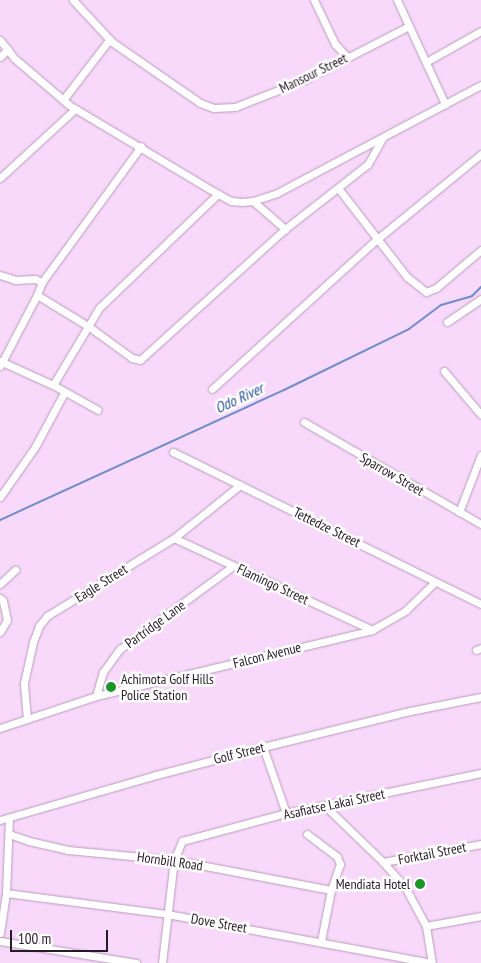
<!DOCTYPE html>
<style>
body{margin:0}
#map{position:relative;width:481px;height:963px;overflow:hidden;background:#f8d9fb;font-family:"PT Sans Narrow",sans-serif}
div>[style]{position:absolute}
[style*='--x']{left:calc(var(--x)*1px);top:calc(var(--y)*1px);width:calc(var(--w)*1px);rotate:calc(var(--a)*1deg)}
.stream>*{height:2px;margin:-1px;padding:0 1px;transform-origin:1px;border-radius:1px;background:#6e8dcb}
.roads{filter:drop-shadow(0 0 1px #ba9cbd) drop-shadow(0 0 1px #ba9cbd)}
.street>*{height:7px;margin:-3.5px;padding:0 3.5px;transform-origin:3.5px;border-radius:3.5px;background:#fff}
.dots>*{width:14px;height:14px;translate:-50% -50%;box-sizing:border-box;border:2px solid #fff;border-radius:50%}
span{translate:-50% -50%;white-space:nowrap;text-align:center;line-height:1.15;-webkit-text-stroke:5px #fff;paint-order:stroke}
.street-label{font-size:14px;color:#261b27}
.poi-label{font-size:14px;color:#261b27}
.left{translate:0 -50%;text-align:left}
.right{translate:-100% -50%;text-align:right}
.water-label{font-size:15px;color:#2f529e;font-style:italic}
.scale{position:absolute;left:10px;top:930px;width:98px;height:22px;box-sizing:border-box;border:2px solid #261b27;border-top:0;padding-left:6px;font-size:15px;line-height:18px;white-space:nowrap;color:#261b27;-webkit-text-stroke:4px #fff;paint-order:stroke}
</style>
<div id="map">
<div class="stream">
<div style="--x:0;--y:520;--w:312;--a:-24.6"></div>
<div style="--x:284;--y:390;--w:139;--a:-26"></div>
<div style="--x:409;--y:329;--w:40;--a:-37"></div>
<div style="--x:441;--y:305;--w:32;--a:-16"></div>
<div style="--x:472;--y:296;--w:13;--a:-45"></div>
</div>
<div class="roads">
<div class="street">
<div style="--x:73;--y:0;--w:57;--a:47.1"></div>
<div style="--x:112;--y:42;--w:107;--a:34.7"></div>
<div style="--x:200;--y:103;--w:15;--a:20"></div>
<div style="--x:214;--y:108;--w:21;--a:-3"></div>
<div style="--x:235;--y:107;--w:76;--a:-21.5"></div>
<div style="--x:306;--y:79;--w:116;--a:-27.2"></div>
<div style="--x:314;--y:0;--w:49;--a:64.5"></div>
<div style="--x:335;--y:44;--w:18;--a:47"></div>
<div style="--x:397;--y:0;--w:115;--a:65.2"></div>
<div style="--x:0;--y:40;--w:23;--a:52"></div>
<div style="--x:14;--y:58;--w:72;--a:40.5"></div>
<div style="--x:69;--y:105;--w:174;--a:30.9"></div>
<div style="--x:218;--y:194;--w:15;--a:28"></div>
<div style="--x:231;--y:201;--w:11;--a:5"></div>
<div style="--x:242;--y:202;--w:11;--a:-5"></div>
<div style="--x:253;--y:201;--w:25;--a:-18"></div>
<div style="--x:277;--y:193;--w:231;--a:-27.9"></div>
<div style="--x:0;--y:57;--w:11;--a:-45"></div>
<div style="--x:426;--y:62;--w:63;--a:-29.4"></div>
<div style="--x:63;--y:100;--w:76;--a:-52.5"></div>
<div style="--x:0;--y:178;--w:102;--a:-42.6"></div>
<div style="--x:338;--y:188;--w:113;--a:52.2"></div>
<div style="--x:407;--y:277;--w:24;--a:38"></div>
<div style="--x:426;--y:292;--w:11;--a:-22"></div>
<div style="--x:436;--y:288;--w:59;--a:-40.2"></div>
<div style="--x:253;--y:201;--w:43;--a:41.2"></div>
<div style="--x:0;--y:275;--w:16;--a:18"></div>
<div style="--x:15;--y:280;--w:20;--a:-3"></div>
<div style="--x:35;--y:279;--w:8;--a:23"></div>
<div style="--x:42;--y:282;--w:14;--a:111"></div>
<div style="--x:37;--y:295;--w:60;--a:31.3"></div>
<div style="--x:88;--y:326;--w:54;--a:36"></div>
<div style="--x:132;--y:358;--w:8;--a:14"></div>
<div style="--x:140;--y:360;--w:195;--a:-42.1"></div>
<div style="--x:285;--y:229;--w:105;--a:-38.1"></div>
<div style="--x:368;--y:164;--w:29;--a:-61"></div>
<div style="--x:42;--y:282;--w:168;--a:-53.9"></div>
<div style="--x:447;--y:322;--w:41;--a:-34.1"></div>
<div style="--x:0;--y:361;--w:58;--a:24.4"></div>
<div style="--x:53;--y:385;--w:51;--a:29.1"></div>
<div style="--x:0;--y:366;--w:80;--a:-62.5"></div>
<div style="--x:444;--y:371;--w:57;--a:49.9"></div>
<div style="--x:53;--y:385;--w:90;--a:-59.1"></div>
<div style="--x:99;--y:308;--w:165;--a:-43.8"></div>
<div style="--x:212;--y:389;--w:222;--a:-42.3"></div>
<div style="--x:376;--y:240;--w:136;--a:-39.3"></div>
<div style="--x:304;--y:422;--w:204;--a:30"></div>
<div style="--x:173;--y:452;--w:343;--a:26.3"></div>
<div style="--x:0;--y:497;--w:61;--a:-55"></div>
<div style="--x:35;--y:447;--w:61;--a:-61.8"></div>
<div style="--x:459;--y:512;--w:61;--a:-68.9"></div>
<div style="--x:174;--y:538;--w:218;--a:24.9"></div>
<div style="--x:0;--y:584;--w:21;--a:-43"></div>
<div style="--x:0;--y:598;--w:4;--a:45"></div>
<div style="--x:3;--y:601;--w:19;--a:78"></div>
<div style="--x:7;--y:620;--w:14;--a:120"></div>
<div style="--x:476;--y:650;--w:5;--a:-22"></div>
<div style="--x:96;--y:696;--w:25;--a:-74"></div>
<div style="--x:103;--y:672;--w:29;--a:-54"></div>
<div style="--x:120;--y:649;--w:140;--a:-36.3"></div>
<div style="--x:27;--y:719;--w:36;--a:-95"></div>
<div style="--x:24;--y:683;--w:42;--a:-77.6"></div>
<div style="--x:33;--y:642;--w:17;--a:-69"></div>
<div style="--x:39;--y:626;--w:13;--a:-51"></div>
<div style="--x:47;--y:616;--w:149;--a:-31.6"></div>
<div style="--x:174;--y:538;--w:85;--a:-38.8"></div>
<div style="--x:0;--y:728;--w:101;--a:-18.4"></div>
<div style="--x:96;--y:696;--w:284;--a:-13.4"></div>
<div style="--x:372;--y:630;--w:39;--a:-30"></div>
<div style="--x:406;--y:610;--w:40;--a:-44"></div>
<div style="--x:263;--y:747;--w:70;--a:70.8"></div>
<div style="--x:325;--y:806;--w:81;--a:44"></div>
<div style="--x:383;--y:862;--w:33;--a:49"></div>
<div style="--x:405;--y:887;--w:44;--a:61.7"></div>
<div style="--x:426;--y:926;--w:37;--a:81"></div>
<div style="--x:0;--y:820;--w:162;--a:-16.1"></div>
<div style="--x:156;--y:775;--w:111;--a:-14.7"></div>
<div style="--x:263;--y:747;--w:151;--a:-13.8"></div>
<div style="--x:410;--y:711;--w:72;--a:-11.2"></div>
<div style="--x:9;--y:834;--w:21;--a:19"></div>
<div style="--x:29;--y:841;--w:40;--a:13"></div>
<div style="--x:68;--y:850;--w:106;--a:5.4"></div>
<div style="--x:174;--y:860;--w:160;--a:10.8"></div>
<div style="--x:307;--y:834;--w:38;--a:37"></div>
<div style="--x:337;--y:857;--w:8;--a:67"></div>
<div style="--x:340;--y:864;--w:28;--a:109"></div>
<div style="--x:331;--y:890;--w:52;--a:101.1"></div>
<div style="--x:383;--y:862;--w:100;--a:-10.4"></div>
<div style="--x:6;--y:893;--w:162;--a:7.4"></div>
<div style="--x:167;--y:914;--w:269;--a:10.5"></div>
<div style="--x:426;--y:926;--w:56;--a:-10.3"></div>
<div style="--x:0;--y:933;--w:40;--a:-81.5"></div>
<div style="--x:6;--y:893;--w:75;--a:-87.7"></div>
<div style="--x:0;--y:941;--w:138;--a:9.2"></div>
<div style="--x:162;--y:963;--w:104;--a:-83.4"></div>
<div style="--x:174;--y:860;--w:21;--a:-67"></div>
<div style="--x:182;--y:841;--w:108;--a:-15.1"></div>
<div style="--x:286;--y:813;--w:199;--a:-11.6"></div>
</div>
</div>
<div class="dots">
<div style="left:111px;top:687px;background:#1b9525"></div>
<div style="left:420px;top:884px;background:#1b9525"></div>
</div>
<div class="street-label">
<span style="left:313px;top:73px;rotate:-26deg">Mansour Street</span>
<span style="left:392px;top:474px;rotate:30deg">Sparrow Street</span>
<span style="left:327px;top:527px;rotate:26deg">Tettedze Street</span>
<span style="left:101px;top:583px;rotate:-32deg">Eagle Street</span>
<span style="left:273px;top:584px;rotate:25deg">Flamingo Street</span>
<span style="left:155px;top:624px;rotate:-36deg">Partridge Lane</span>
<span style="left:267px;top:655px;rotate:-14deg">Falcon Avenue</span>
<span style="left:239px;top:753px;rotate:-14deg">Golf Street</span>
<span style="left:334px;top:804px;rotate:-12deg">Asafiatse Lakai Street</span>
<span style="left:432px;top:853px;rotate:-11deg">Forktail Street</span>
<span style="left:170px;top:861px;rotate:8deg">Hornbill Road</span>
<span style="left:219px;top:923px;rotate:10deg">Dove Street</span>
</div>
<div class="poi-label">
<span class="left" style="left:121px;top:687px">Achimota Golf Hills<br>Police Station</span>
<span class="right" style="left:410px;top:884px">Mendiata Hotel</span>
</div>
<div class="water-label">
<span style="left:239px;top:398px;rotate:-25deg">Odo River</span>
</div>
<div class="scale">100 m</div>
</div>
